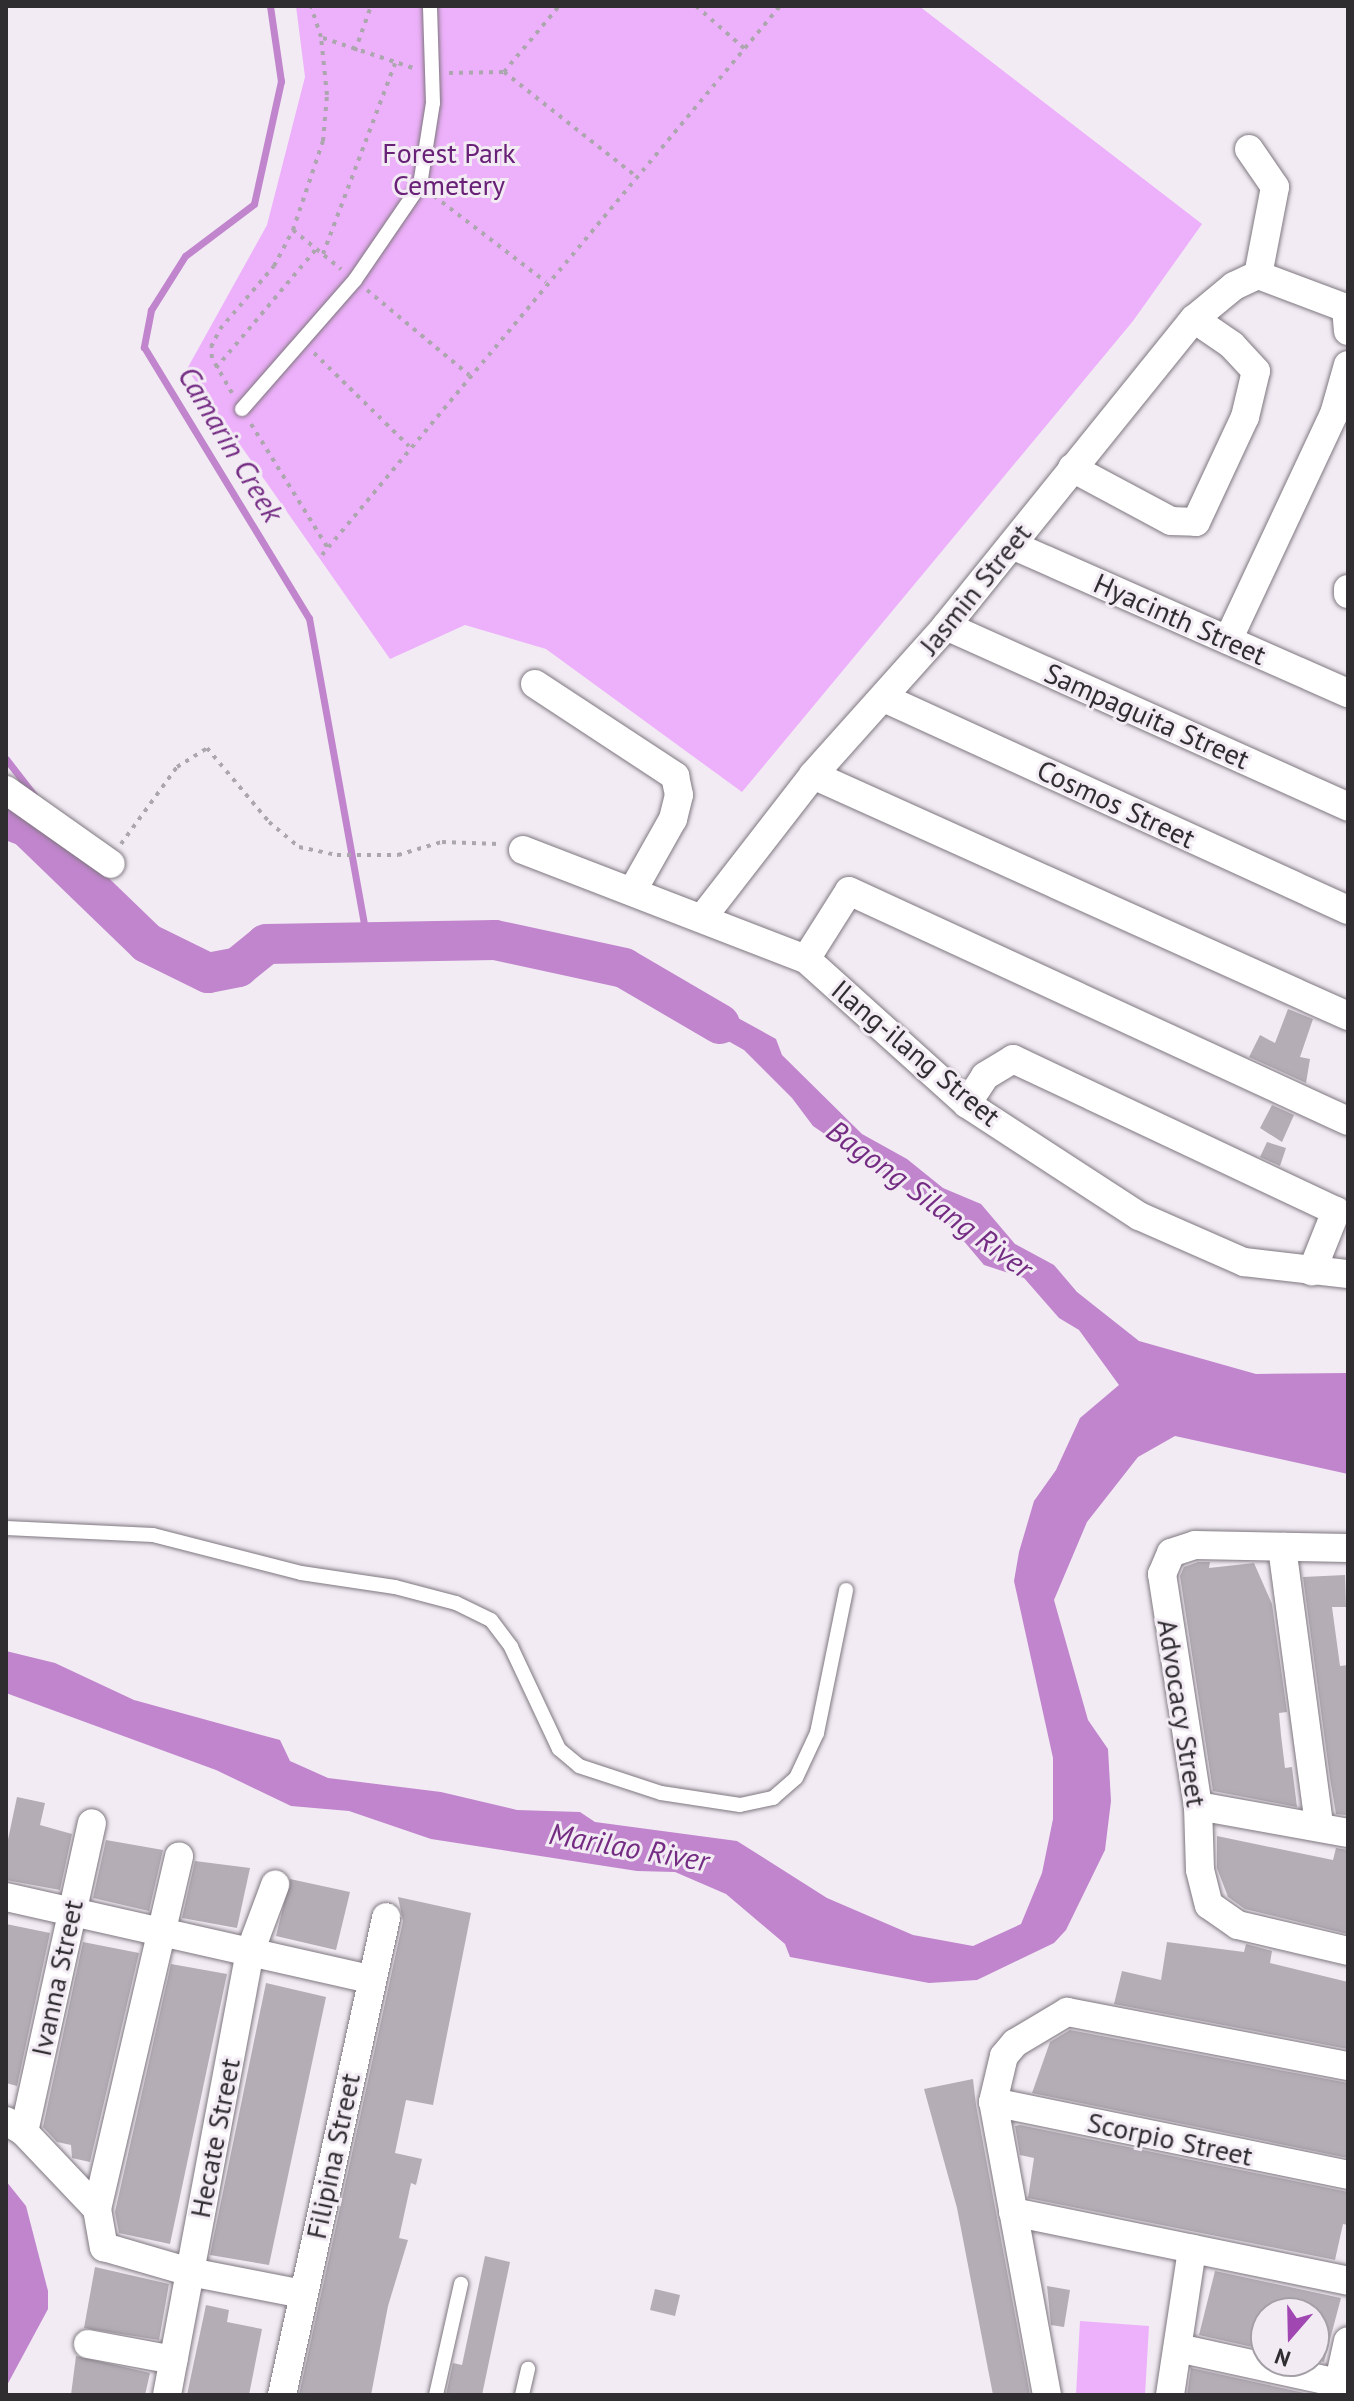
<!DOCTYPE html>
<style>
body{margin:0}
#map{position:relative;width:1354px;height:2401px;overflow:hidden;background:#f2ebf4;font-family:"PT Sans",sans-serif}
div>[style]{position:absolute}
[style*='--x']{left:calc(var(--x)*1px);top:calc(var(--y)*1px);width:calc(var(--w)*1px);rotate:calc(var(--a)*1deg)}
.green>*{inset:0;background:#edb0fa}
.water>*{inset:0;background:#c085cc}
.stream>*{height:7px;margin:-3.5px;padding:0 3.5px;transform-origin:3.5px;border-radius:3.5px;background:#c085cc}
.river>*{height:40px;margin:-20px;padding:0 20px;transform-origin:20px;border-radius:20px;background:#c085cc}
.building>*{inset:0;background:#b4adb6}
.path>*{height:4px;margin-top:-2px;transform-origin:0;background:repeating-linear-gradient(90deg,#aca7ae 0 4px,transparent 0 10px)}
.roads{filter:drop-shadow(0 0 2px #7e777f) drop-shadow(0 0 2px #7e777f)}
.lane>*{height:14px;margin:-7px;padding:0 7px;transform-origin:7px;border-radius:7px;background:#fff}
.street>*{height:28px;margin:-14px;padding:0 14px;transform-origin:14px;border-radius:14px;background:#fff}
span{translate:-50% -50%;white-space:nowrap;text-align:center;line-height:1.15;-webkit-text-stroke:6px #f2ebf4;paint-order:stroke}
.park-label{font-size:28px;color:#692077}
.street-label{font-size:28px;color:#302d31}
.water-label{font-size:30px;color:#742c83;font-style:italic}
.frame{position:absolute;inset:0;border:8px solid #302d31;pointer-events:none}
.north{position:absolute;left:1250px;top:2297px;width:80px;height:80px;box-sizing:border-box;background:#f2ebf4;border:2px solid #a49fa6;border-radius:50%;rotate:200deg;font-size:22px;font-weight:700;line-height:32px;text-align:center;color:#302d31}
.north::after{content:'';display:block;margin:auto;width:28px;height:36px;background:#a047b2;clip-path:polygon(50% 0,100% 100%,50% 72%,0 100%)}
</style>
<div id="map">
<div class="green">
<div style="clip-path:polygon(296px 6px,919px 6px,1202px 224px,1133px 321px,742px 792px,546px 649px,465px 625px,390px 659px,187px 369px,267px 225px,305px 77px)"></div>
<div style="clip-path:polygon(1080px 2321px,1149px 2326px,1145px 2395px,1076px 2395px)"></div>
</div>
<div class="water">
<div style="clip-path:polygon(680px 986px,776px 1039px,782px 1055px,862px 1134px,907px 1159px,943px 1188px,981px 1204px,1015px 1244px,1054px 1265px,1077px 1292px,1139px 1341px,1256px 1374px,1348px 1373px,1348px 1474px,1175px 1436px,1138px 1457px,1087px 1522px,1054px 1600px,1088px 1720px,1108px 1749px,1111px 1801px,1105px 1850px,1066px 1930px,1054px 1943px,977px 1980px,929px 1983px,790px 1957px,785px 1944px,726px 1894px,675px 1872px,637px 1871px,431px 1839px,349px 1811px,291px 1806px,216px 1770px,6px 1693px,6px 1651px,55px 1663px,134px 1700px,280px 1740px,290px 1761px,328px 1778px,441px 1792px,517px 1810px,580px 1812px,595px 1822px,737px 1841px,827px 1898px,913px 1935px,973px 1946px,1021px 1924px,1042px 1873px,1053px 1819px,1053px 1758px,1014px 1581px,1019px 1552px,1034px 1501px,1056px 1470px,1080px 1418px,1119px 1385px,1079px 1330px,1059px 1318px,1024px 1278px,984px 1265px,941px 1214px,813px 1126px,792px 1098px,744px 1050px,668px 1007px)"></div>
<div style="clip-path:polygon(6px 2181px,26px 2206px,48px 2291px,48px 2309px,6px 2387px)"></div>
</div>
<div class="stream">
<div style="--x:270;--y:6;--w:76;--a:81.7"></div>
<div style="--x:281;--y:81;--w:126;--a:102.4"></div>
<div style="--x:254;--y:204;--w:86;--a:143"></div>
<div style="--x:185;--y:256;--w:64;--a:122.2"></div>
<div style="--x:151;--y:310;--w:38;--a:101"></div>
<div style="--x:144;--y:347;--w:317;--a:58.7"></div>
<div style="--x:309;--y:618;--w:327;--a:79.8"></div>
<div style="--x:6;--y:759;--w:46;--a:52.1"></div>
<div style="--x:51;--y:834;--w:24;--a:78"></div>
</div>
<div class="river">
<div style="--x:6;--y:819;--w:22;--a:21"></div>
<div style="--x:27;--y:827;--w:167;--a:44"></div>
<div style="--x:147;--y:943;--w:68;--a:26.2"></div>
<div style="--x:208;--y:973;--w:31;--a:-11"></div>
<div style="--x:238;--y:967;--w:36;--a:-39"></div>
<div style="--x:266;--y:944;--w:229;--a:-1"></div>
<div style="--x:495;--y:940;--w:132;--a:12.2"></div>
<div style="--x:624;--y:968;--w:111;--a:30.3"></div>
</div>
<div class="building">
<div style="clip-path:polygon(1288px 1009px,1313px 1019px,1300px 1057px,1310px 1059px,1306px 1083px,1249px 1057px,1260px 1035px,1275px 1043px)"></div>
<div style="clip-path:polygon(1272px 1105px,1294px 1115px,1282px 1142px,1260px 1128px)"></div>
<div style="clip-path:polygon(1267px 1142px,1286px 1148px,1280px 1166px,1260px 1157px)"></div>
<div style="clip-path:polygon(1198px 1562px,1210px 1562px,1209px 1568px,1254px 1563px,1272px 1604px,1287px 1712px,1279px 1713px,1281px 1735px,1285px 1768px,1292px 1767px,1297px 1807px,1213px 1791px,1180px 1576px,1184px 1567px)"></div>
<div style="clip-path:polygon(1345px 1575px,1346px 1607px,1332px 1607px,1340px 1666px,1348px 1665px,1346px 1815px,1336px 1814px,1330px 1778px,1303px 1577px)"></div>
<div style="clip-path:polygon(17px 1797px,45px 1803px,40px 1825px,72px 1834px,60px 1890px,6px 1880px,6px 1849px)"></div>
<div style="clip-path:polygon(1217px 1836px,1333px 1860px,1336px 1848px,1348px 1850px,1348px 1934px,1245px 1909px,1228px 1897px,1217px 1868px)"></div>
<div style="clip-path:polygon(106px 1840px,163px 1850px,149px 1911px,93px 1898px)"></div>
<div style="clip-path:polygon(195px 1861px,250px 1868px,237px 1928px,182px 1918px)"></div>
<div style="clip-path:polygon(290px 1879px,350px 1892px,336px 1950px,276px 1936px)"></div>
<div style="clip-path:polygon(398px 1897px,471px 1913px,433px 2105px,406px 2100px,395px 2153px,422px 2159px,416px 2185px,411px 2183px,399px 2238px,408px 2240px,388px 2306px,371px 2395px,299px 2395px,403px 1921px)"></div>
<div style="clip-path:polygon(6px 1924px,50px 1933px,17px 2086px,6px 2083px)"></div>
<div style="clip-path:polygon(83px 1942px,139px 1953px,90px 2162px,72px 2158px,71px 2145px,57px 2142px,43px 2127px)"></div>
<div style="clip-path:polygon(1167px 1942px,1244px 1952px,1246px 1944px,1272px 1951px,1270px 1963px,1348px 1982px,1348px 2049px,1114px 2004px,1122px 1971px,1161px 1980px)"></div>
<div style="clip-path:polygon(171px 1964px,227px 1974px,170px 2244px,119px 2233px,115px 2212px)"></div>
<div style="clip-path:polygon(266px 1983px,326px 1997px,269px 2265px,210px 2255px)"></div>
<div style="clip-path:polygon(1070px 2030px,1348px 2083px,1348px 2158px,1032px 2093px,1050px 2042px)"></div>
<div style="clip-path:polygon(973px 2079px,976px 2105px,1030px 2395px,993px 2395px,957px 2208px,924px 2089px)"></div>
<div style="clip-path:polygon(1020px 2125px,1348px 2192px,1348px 2225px,1343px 2224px,1335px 2260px,1028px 2198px,1034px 2158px,1020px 2155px,1015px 2126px)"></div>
<div style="clip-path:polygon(485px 2256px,510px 2262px,482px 2395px,446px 2395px,453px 2363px,462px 2365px)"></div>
<div style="clip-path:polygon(95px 2267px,169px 2284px,159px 2340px,84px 2328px)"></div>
<div style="clip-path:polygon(1215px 2271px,1341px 2298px,1324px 2362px,1314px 2360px,1314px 2313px,1266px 2313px,1266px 2350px,1199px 2335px)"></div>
<div style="clip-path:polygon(1047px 2286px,1070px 2290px,1064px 2327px,1051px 2325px)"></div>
<div style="clip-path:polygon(655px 2289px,680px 2295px,675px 2316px,650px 2310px)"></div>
<div style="clip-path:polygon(206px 2305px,229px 2310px,227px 2322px,262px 2329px,249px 2395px,187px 2395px)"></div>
<div style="clip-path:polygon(76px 2356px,150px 2373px,145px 2395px,71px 2395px)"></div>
<div style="clip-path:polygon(1191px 2368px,1309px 2394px,1187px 2395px)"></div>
</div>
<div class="path">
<div style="--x:696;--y:6;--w:64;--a:41.2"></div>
<div style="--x:323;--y:38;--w:95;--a:18.4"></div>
<div style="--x:355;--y:51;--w:48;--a:-70.4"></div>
<div style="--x:504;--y:72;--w:86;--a:-50.2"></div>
<div style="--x:449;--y:73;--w:55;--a:-1"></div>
<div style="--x:504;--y:72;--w:171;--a:38.3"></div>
<div style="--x:434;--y:196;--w:141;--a:37.5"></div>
<div style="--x:293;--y:230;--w:62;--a:39.1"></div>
<div style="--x:323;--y:254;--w:204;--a:-69.3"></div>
<div style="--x:367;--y:290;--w:133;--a:39.8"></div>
<div style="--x:314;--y:353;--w:133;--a:44.4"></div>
<div style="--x:216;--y:368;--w:157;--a:-49.9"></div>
<div style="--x:232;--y:393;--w:40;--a:-119.7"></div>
<div style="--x:212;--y:358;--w:11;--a:-95"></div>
<div style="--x:211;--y:347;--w:20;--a:-63"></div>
<div style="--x:220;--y:329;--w:83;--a:-49.4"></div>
<div style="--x:274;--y:266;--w:41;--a:-62.2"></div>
<div style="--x:293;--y:230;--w:94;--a:-71.4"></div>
<div style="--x:323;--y:141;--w:46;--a:-85"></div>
<div style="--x:327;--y:95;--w:58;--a:-95.9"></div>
<div style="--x:321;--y:37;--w:33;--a:-108"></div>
<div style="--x:251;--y:424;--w:146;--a:58.2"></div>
<div style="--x:322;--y:555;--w:715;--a:-50.16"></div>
<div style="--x:121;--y:844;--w:95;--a:-54"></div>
<div style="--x:177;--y:767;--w:36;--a:-32"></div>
<div style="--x:207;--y:748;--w:97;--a:50"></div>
<div style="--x:269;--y:822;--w:39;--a:40"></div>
<div style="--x:299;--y:847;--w:39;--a:12"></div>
<div style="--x:337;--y:855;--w:61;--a:0"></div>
<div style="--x:398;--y:855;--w:46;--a:-16.5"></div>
<div style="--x:442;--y:842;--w:57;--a:2"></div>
</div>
<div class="roads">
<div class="lane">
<div style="--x:242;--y:409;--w:171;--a:-48.8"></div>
<div style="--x:355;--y:280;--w:115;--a:-55.6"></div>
<div style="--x:420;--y:185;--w:83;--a:-81"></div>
<div style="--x:433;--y:103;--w:97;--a:-91.8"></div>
<div style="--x:6;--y:1528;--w:147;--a:2.7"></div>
<div style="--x:153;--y:1535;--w:153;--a:14.4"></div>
<div style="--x:301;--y:1573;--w:95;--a:8.5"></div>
<div style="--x:395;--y:1587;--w:63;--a:14.7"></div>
<div style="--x:456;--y:1603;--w:39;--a:26"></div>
<div style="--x:491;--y:1620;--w:34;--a:53"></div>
<div style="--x:511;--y:1647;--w:113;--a:64.8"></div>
<div style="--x:559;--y:1749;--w:26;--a:40"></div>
<div style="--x:579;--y:1766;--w:86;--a:18.2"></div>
<div style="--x:661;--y:1793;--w:80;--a:8.6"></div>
<div style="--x:740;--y:1805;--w:34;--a:-12"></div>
<div style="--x:773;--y:1798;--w:30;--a:-41"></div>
<div style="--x:796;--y:1778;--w:50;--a:-65"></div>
<div style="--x:817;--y:1733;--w:146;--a:-78.5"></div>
<div style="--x:436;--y:2395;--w:114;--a:-77.3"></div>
<div style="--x:522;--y:2395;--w:27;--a:-77"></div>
</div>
<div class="street">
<div style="--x:1249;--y:149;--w:46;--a:55.6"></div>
<div style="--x:1275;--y:187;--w:90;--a:100.9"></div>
<div style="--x:1258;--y:275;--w:94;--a:20.6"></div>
<div style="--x:1346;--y:308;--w:23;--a:85"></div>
<div style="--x:1072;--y:468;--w:112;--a:28.2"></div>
<div style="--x:1171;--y:521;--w:25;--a:2"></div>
<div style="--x:1196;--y:522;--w:116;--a:-65"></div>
<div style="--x:1245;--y:417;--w:47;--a:-76.6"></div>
<div style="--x:1256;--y:371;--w:35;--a:-133"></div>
<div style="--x:1232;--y:345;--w:46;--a:-145.6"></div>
<div style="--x:1012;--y:545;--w:367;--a:23.8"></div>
<div style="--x:1348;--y:589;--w:5;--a:90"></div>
<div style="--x:946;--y:626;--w:441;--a:24.2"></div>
<div style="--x:1228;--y:640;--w:250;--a:-64.9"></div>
<div style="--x:1334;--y:414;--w:51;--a:-74.1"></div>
<div style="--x:535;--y:684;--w:168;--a:33.3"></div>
<div style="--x:675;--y:776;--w:19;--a:78"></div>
<div style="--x:679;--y:795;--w:25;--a:104"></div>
<div style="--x:673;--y:819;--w:81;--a:119.4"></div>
<div style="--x:884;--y:698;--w:510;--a:24.56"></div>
<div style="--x:813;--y:775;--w:587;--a:24.25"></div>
<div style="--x:6;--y:790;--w:128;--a:35.2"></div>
<div style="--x:523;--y:850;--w:303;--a:21.1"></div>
<div style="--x:806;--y:959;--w:217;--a:42"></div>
<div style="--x:967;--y:1104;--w:205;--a:33.1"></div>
<div style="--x:1139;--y:1216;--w:115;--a:23.7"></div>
<div style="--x:1244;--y:1262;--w:105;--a:6.6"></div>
<div style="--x:703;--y:917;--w:180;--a:-52.2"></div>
<div style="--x:813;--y:775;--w:200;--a:-48.2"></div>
<div style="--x:946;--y:626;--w:395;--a:-51.1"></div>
<div style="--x:1194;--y:319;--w:52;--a:-39.5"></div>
<div style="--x:1234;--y:286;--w:26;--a:-25"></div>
<div style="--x:806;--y:959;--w:80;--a:-57.7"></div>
<div style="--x:849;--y:891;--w:549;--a:24.75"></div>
<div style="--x:967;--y:1104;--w:33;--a:-57"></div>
<div style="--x:985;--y:1076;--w:33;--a:-31"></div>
<div style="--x:1013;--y:1059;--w:357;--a:25.2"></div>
<div style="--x:1336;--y:1211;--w:65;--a:111.8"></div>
<div style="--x:1282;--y:1547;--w:281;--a:82.4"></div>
<div style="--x:1348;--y:1548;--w:153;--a:-178.9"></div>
<div style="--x:1195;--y:1545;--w:25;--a:162"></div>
<div style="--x:1171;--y:1553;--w:23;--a:113"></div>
<div style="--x:1162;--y:1574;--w:235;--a:81.2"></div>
<div style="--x:1198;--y:1806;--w:64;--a:88.2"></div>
<div style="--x:1200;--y:1870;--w:36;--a:76"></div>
<div style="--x:1209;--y:1905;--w:35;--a:35"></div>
<div style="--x:1238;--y:1925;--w:113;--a:13.3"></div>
<div style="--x:1198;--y:1806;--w:152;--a:10.2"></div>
<div style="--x:6;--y:1897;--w:374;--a:12.7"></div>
<div style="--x:993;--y:2102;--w:362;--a:11.6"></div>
<div style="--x:6;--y:2121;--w:21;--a:31"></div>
<div style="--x:24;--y:2132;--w:106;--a:46.5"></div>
<div style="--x:97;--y:2209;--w:39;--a:80"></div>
<div style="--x:104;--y:2247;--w:90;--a:16.2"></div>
<div style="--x:190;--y:2272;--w:115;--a:11"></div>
<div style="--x:24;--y:2132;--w:316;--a:-77.6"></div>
<div style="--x:97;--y:2209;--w:362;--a:-76.9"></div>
<div style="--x:1013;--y:2212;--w:342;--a:11.6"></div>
<div style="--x:88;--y:2344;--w:87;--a:10.5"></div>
<div style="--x:1178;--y:2348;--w:174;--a:12.3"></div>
<div style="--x:167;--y:2395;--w:451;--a:-79.4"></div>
<div style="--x:250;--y:1952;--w:72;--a:-69.5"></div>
<div style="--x:282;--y:2395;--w:489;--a:-77.7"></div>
<div style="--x:1047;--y:2395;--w:298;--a:-100.4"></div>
<div style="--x:993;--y:2102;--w:47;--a:-76.6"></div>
<div style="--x:1004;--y:2056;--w:17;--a:-50"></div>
<div style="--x:1015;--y:2043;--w:61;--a:-30.8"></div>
<div style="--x:1067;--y:2012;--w:286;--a:10.9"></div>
<div style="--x:1170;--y:2395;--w:148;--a:-81.4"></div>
<div style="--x:1336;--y:2395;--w:55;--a:-77.5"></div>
</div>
</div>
<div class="park-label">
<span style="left:449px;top:169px">Forest Park<br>Cemetery</span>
</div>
<div class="street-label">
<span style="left:975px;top:589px;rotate:-51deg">Jasmin Street</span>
<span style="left:1180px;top:619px;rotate:24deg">Hyacinth Street</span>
<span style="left:1147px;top:716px;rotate:24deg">Sampaguita Street</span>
<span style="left:1116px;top:804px;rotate:25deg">Cosmos Street</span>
<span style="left:916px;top:1053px;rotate:40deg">Ilang-ilang Street</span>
<span style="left:1182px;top:1713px;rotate:81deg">Advocacy Street</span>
<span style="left:57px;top:1978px;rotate:-78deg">Ivanna Street</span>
<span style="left:215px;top:2138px;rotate:-79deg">Hecate Street</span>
<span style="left:1170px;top:2139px;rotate:12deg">Scorpio Street</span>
<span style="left:333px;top:2156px;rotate:-78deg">Filipina Street</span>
</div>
<div class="water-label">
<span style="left:231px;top:444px;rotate:59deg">Camarin Creek</span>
<span style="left:930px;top:1199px;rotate:36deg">Bagong Silang River</span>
<span style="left:629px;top:1847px;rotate:10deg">Marilao River</span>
</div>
<div class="frame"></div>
<div class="north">N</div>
</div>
